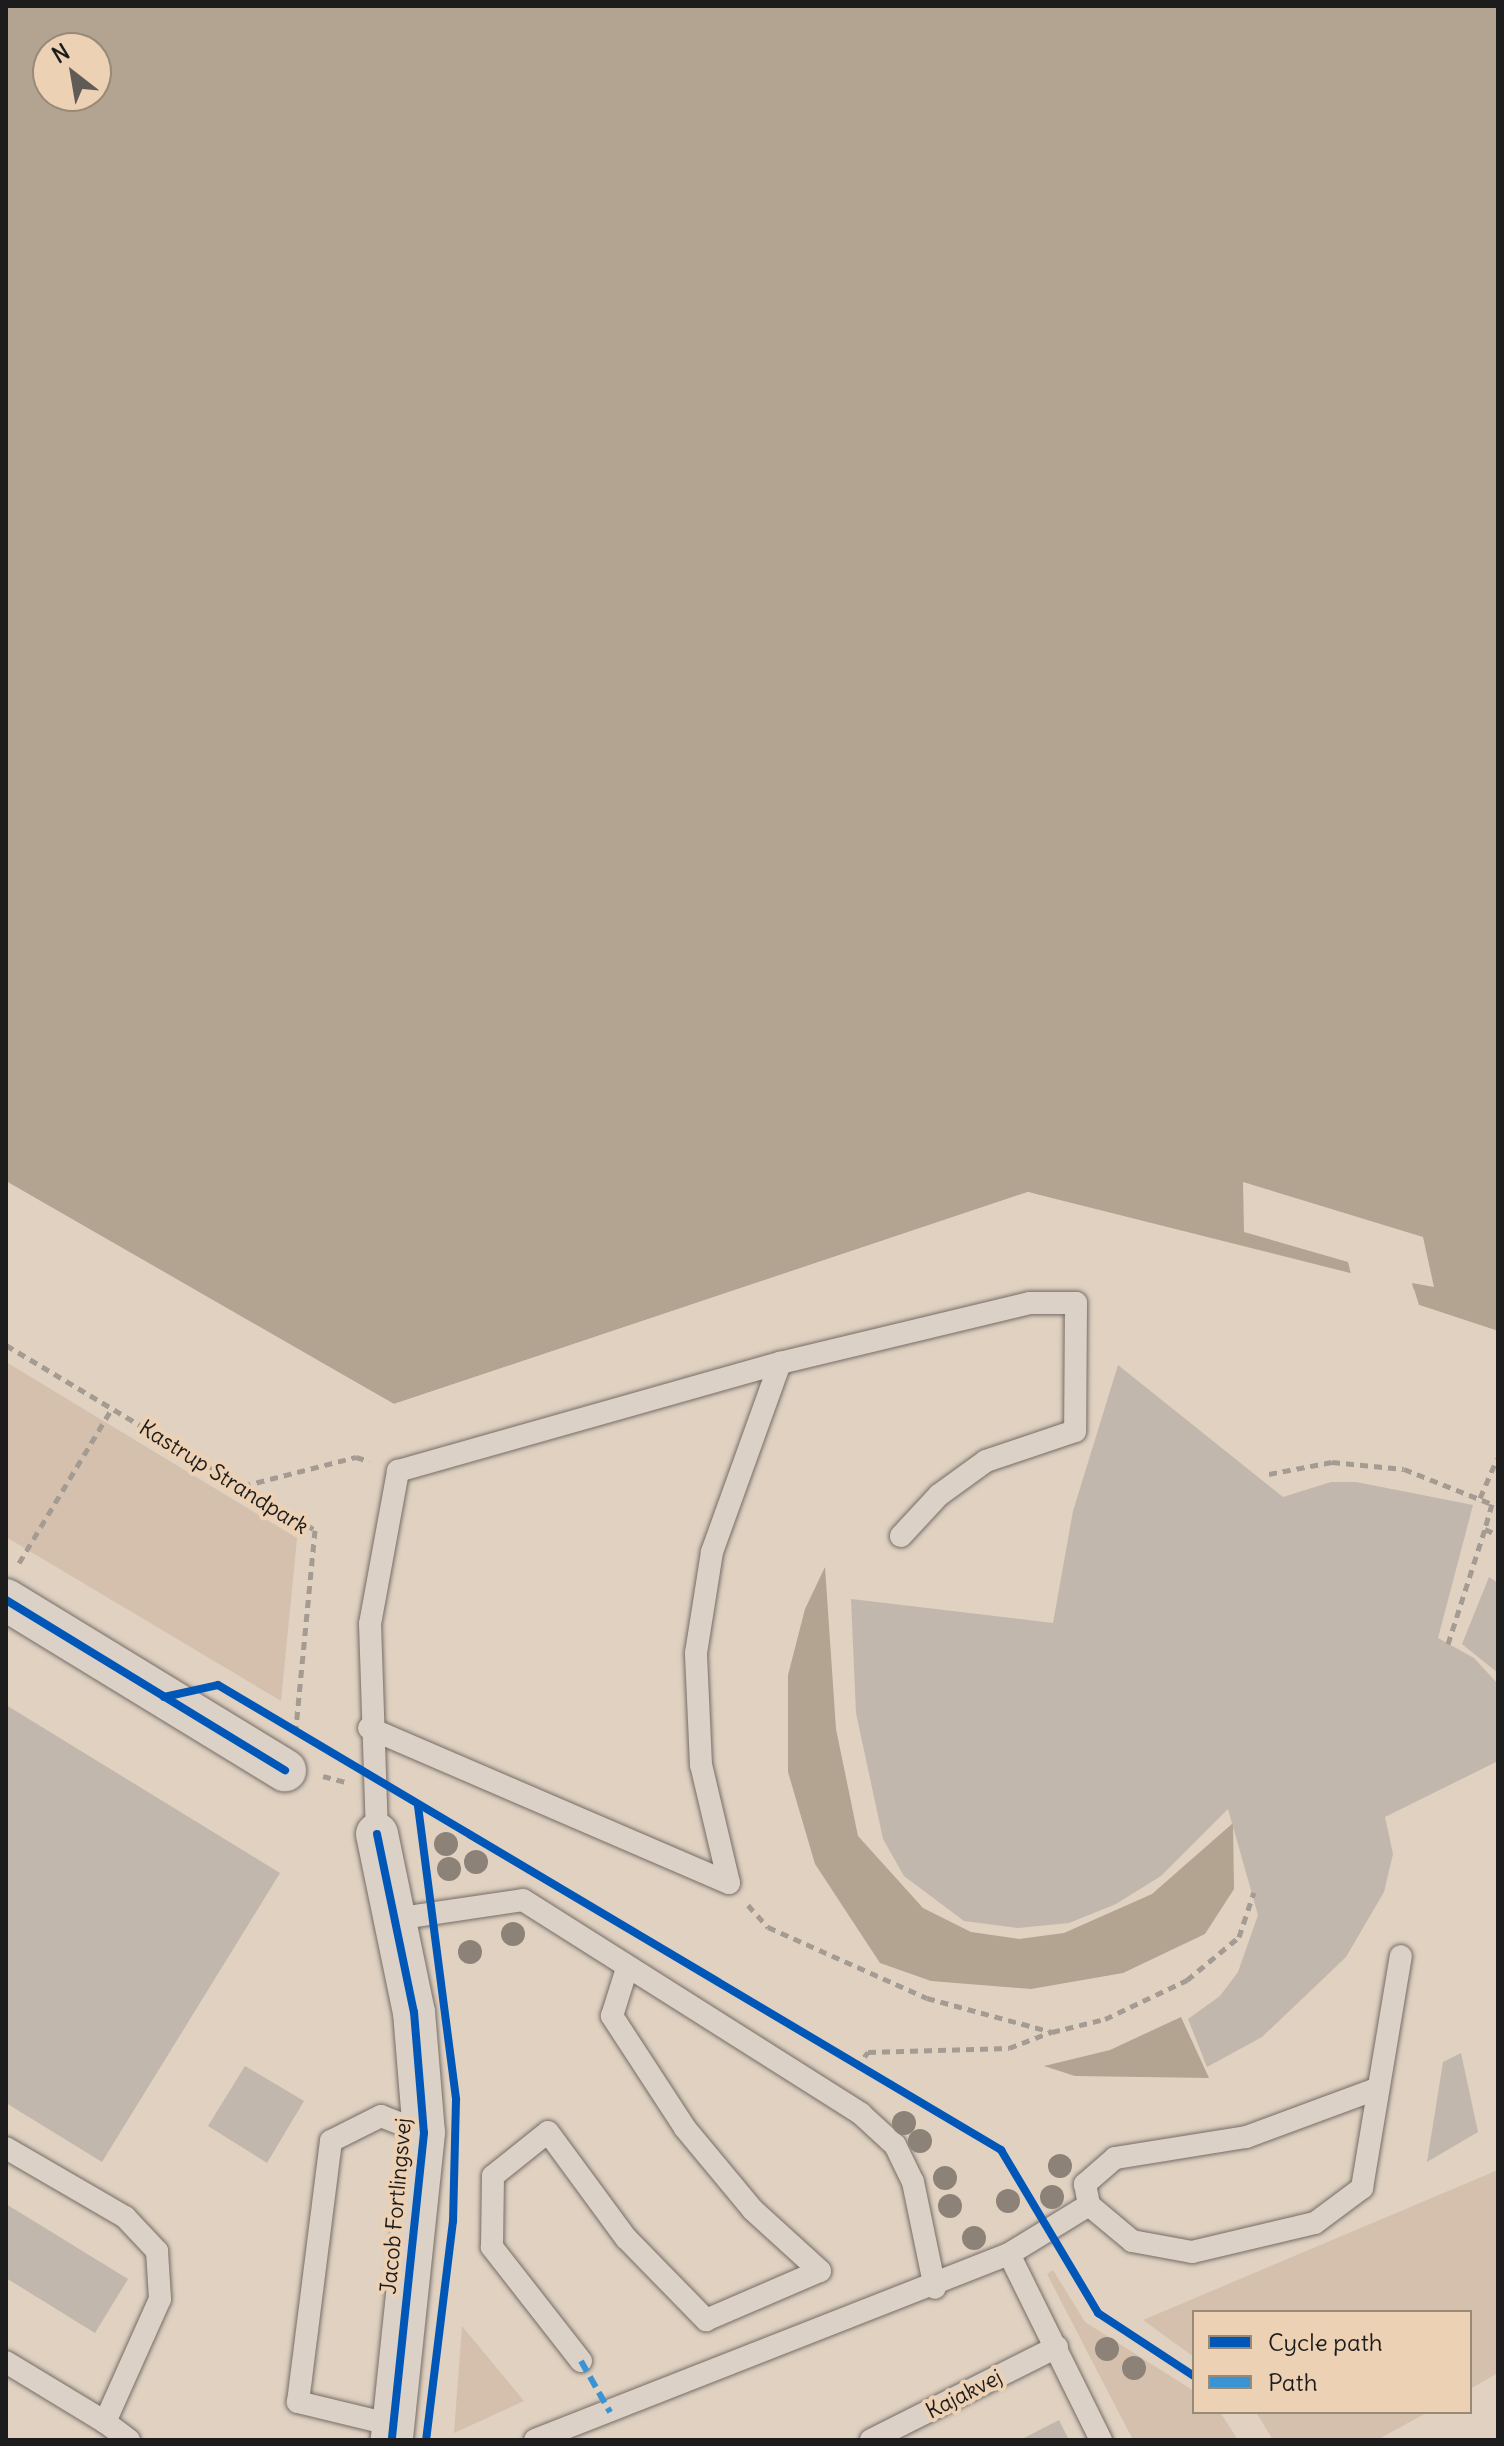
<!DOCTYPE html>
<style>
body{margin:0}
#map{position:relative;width:1504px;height:2446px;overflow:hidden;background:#e0d1c1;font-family:Delius,sans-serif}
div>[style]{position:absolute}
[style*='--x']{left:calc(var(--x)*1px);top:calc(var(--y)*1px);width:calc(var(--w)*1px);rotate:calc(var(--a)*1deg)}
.green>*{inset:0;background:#d4c0ac}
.water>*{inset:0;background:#b3a391}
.pier>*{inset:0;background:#e0d1c1}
.building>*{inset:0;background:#c2b7ac}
.path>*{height:5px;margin-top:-2.5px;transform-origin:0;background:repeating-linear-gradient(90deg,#a49c93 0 8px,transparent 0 14px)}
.roads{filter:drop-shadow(0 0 2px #746d66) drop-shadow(0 0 2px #746d66)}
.lane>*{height:22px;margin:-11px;padding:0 11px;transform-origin:11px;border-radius:11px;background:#dbd1c6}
.street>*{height:42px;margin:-21px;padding:0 21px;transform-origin:21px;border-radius:21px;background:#dbd1c6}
.quiet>*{height:6px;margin-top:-3px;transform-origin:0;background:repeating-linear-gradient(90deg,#3a94d4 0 12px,transparent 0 18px)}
.cycleway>*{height:8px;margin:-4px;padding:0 4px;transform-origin:4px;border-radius:4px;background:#0057b8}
.trees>*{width:24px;height:24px;margin:-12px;border-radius:50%;background:#8c8278}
span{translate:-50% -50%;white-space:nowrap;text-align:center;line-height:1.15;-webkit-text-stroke:8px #edd1b4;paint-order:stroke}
.street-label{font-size:22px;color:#1c1c1c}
.frame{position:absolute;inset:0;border:8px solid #1c1c1c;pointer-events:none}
.legend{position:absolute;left:1192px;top:2310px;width:280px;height:104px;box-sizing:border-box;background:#edd1b4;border:2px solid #998977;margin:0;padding:10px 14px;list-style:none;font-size:24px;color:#1c1c1c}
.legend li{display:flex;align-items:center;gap:16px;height:40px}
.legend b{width:40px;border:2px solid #998977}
.north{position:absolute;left:32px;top:32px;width:80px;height:80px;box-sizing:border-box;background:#edd1b4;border:2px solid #998977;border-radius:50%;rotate:329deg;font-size:22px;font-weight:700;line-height:32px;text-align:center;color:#1c1c1c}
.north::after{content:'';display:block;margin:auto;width:28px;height:36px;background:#615b56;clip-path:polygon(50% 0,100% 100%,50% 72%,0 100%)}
</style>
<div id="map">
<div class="green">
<div style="clip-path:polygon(6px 1362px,297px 1538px,281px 1701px,6px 1537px)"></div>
<div style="clip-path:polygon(1498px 2170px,1498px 2373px,1470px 2389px,1470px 2312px,1194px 2312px,1194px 2357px,1143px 2320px)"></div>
<div style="clip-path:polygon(1053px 2270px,1085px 2322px,1194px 2391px,1194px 2412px,1220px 2412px,1238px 2440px,1133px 2440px,1047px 2274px)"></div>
<div style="clip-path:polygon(462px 2326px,524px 2401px,454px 2433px)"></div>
<div style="clip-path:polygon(1256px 2412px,1428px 2412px,1377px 2440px,1273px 2440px)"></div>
</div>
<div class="water">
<div style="clip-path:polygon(evenodd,6px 6px,1498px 6px,1498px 1331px,1419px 1305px,1414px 1289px,1028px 1192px,394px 1404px,6px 1186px,6px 6px,48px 48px,96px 48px,96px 96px,48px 96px,48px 48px)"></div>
<div style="clip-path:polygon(825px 1567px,836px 1729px,858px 1836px,923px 1908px,971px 1932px,1019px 1939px,1064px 1933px,1152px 1894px,1233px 1823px,1234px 1889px,1205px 1934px,1123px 1973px,1031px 1989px,931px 1981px,880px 1963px,815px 1864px,788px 1772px,788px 1675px,805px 1609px)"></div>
<div style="clip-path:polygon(1181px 2017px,1209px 2078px,1075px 2076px,1044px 2066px,1110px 2050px)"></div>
</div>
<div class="pier">
<div style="clip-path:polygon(6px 1181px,394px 1404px,1028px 1192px,1300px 1269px,1028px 1197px,394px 1408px,228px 1326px,6px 1191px)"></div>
<div style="clip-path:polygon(1243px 1182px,1423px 1237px,1434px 1287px,1412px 1283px,1418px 1309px,1412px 1293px,1352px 1278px,1348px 1262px,1244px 1232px)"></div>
<div style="clip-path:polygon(1419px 1305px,1498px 1331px,1498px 1335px,1420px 1310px)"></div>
</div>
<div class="building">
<div style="clip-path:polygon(1118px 1365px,1283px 1497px,1331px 1482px,1356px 1482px,1473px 1505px,1438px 1638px,1474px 1658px,1498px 1684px,1498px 1761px,1385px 1817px,1393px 1854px,1384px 1892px,1346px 1957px,1262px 2037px,1207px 2067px,1188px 2019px,1220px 1996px,1238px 1972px,1258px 1915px,1228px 1809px,1161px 1876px,1116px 1904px,1069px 1923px,1018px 1928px,964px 1921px,904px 1876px,883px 1839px,856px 1713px,851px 1599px,1053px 1623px,1073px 1511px)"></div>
<div style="clip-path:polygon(1489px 1577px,1498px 1583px,1498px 1673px,1462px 1644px)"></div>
<div style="clip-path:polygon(6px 1705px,280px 1873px,102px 2162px,6px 2103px)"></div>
<div style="clip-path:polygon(1461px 2053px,1478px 2132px,1427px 2162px,1443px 2062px)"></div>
<div style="clip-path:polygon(245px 2066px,304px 2101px,267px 2163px,208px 2126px)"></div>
<div style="clip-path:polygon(6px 2204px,128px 2279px,95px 2333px,6px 2278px)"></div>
<div style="clip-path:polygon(1059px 2420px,1069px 2440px,1020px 2440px)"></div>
</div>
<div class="path">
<div style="--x:6;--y:1345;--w:360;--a:30.9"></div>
<div style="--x:315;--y:1530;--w:199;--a:95.5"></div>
<div style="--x:1269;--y:1474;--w:64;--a:-10.8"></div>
<div style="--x:1332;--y:1462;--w:72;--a:5.6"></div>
<div style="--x:1404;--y:1469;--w:95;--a:21.7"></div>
<div style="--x:1492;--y:1504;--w:26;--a:106"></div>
<div style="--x:243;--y:1486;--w:117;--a:-14.4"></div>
<div style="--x:356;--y:1457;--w:14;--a:17"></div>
<div style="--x:1480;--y:1498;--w:43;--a:-66.4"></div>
<div style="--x:19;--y:1563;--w:181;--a:-59"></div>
<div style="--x:1448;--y:1644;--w:121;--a:-72.2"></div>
<div style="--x:1485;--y:1529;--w:14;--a:25"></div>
<div style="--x:323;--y:1776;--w:23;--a:15"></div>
<div style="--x:748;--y:1905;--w:30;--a:48"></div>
<div style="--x:768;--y:1927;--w:174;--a:24.1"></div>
<div style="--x:927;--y:1998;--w:130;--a:15.2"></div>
<div style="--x:1052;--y:2032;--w:55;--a:-13.8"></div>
<div style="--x:1105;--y:2019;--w:91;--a:-25.4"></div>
<div style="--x:1187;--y:1980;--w:67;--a:-39.6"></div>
<div style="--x:1239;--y:1937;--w:47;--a:-71.6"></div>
<div style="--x:856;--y:2068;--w:20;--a:-53"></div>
<div style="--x:868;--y:2052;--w:141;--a:-1.6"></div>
<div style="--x:1009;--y:2048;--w:45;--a:-20.9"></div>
</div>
<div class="roads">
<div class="lane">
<div style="--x:369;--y:1728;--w:392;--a:23.3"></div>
<div style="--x:729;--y:1883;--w:121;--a:-103.3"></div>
<div style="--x:701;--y:1765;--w:112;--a:-92.6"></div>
<div style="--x:696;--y:1653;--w:102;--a:-81"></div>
<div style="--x:712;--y:1552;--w:201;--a:-70.2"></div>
<div style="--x:377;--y:1834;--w:210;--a:-91.9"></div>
<div style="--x:370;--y:1624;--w:156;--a:-79.6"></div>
<div style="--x:398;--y:1471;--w:397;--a:-15.8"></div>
<div style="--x:780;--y:1363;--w:257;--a:-13.5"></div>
<div style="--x:1030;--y:1303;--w:46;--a:0"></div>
<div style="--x:1076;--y:1303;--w:128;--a:90.4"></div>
<div style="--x:1075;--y:1431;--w:94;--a:161.4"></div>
<div style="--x:986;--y:1461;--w:58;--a:144.1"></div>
<div style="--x:939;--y:1495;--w:56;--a:132.8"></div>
<div style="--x:395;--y:1919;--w:129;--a:-8.4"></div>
<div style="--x:523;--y:1900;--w:400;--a:32.3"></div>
<div style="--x:861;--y:2114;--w:46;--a:42.4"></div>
<div style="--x:895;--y:2145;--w:41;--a:64.1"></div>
<div style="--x:913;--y:2182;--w:108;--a:78.3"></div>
<div style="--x:1376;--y:2089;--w:139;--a:159.7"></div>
<div style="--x:1246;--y:2137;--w:133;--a:170.9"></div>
<div style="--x:1115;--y:2158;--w:40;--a:139"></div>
<div style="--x:1085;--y:2184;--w:21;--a:79"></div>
<div style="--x:1089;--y:2205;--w:56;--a:39.9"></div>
<div style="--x:1132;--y:2241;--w:61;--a:10.4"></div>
<div style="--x:1192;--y:2252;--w:126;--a:-13.3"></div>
<div style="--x:1315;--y:2223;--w:59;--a:-36.7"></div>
<div style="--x:1362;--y:2188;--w:235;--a:-80.5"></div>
<div style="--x:6;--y:2148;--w:138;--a:30.1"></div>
<div style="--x:125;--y:2217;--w:47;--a:46.7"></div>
<div style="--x:157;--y:2251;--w:48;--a:86.4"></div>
<div style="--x:160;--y:2299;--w:135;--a:114.1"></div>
<div style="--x:105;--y:2422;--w:116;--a:-148.8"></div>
<div style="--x:1009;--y:2254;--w:94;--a:-31.5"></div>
<div style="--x:581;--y:2361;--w:145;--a:-128"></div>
<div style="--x:492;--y:2247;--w:71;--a:-89.2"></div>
<div style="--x:493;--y:2176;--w:70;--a:-38.7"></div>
<div style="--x:548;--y:2132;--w:132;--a:53.7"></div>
<div style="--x:626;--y:2238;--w:115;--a:45.7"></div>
<div style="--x:706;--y:2320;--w:124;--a:-23.3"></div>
<div style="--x:820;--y:2271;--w:91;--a:-137.7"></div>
<div style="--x:753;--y:2210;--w:107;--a:-129.7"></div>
<div style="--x:685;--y:2128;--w:134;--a:-123.1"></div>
<div style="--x:612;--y:2016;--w:50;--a:-72.6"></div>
<div style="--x:105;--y:2422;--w:30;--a:37"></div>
<div style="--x:393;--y:2425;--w:98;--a:-166.4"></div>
<div style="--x:298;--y:2402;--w:263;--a:-82.8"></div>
<div style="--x:331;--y:2141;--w:56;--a:-26.6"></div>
<div style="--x:381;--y:2116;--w:46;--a:21.6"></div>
<div style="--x:535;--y:2440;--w:509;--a:-21.43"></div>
<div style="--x:1009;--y:2254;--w:208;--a:63.7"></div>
<div style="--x:871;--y:2440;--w:208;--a:-26.6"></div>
</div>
<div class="street">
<div style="--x:6;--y:1600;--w:327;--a:31.4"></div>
<div style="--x:377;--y:1834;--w:182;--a:78.3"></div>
<div style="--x:414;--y:2012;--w:121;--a:85.3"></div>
<div style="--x:424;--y:2133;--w:309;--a:96"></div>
</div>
</div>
<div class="quiet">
<div style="--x:581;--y:2361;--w:59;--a:60.4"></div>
</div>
<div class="cycleway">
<div style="--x:6;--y:1600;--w:327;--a:31.4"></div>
<div style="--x:164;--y:1697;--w:55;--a:-12.5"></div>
<div style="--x:218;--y:1685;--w:911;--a:30.7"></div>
<div style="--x:1001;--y:2150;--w:190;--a:59.2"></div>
<div style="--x:1098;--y:2313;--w:115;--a:33.3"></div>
<div style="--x:418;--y:1806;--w:296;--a:82.6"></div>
<div style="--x:456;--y:2100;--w:121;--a:91.4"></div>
<div style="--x:453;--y:2221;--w:221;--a:97"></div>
<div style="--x:377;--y:1834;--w:182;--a:78.3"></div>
<div style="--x:414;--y:2012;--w:121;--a:85.3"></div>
<div style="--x:424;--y:2133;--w:309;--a:96"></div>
</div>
<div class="trees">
<div style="left:446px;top:1844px"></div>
<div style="left:476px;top:1862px"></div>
<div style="left:449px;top:1869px"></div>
<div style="left:513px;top:1934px"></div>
<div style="left:470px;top:1952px"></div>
<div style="left:904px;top:2123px"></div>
<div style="left:920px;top:2141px"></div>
<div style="left:1060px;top:2166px"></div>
<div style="left:945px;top:2178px"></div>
<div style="left:1052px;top:2197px"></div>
<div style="left:1008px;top:2201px"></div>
<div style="left:950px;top:2206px"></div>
<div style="left:974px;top:2238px"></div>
<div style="left:1107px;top:2349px"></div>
<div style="left:1134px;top:2368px"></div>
</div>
<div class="street-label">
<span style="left:224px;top:1477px;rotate:32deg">Kastrup Strandpark</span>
<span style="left:396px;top:2206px;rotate:-85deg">Jacob Fortlingsvej</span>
<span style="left:964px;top:2394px;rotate:-27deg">Kajakvej</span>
</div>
<div class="frame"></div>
<ul class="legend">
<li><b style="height:10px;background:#0057b8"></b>Cycle path</li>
<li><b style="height:10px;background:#3a94d4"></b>Path</li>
</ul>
<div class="north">N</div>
</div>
